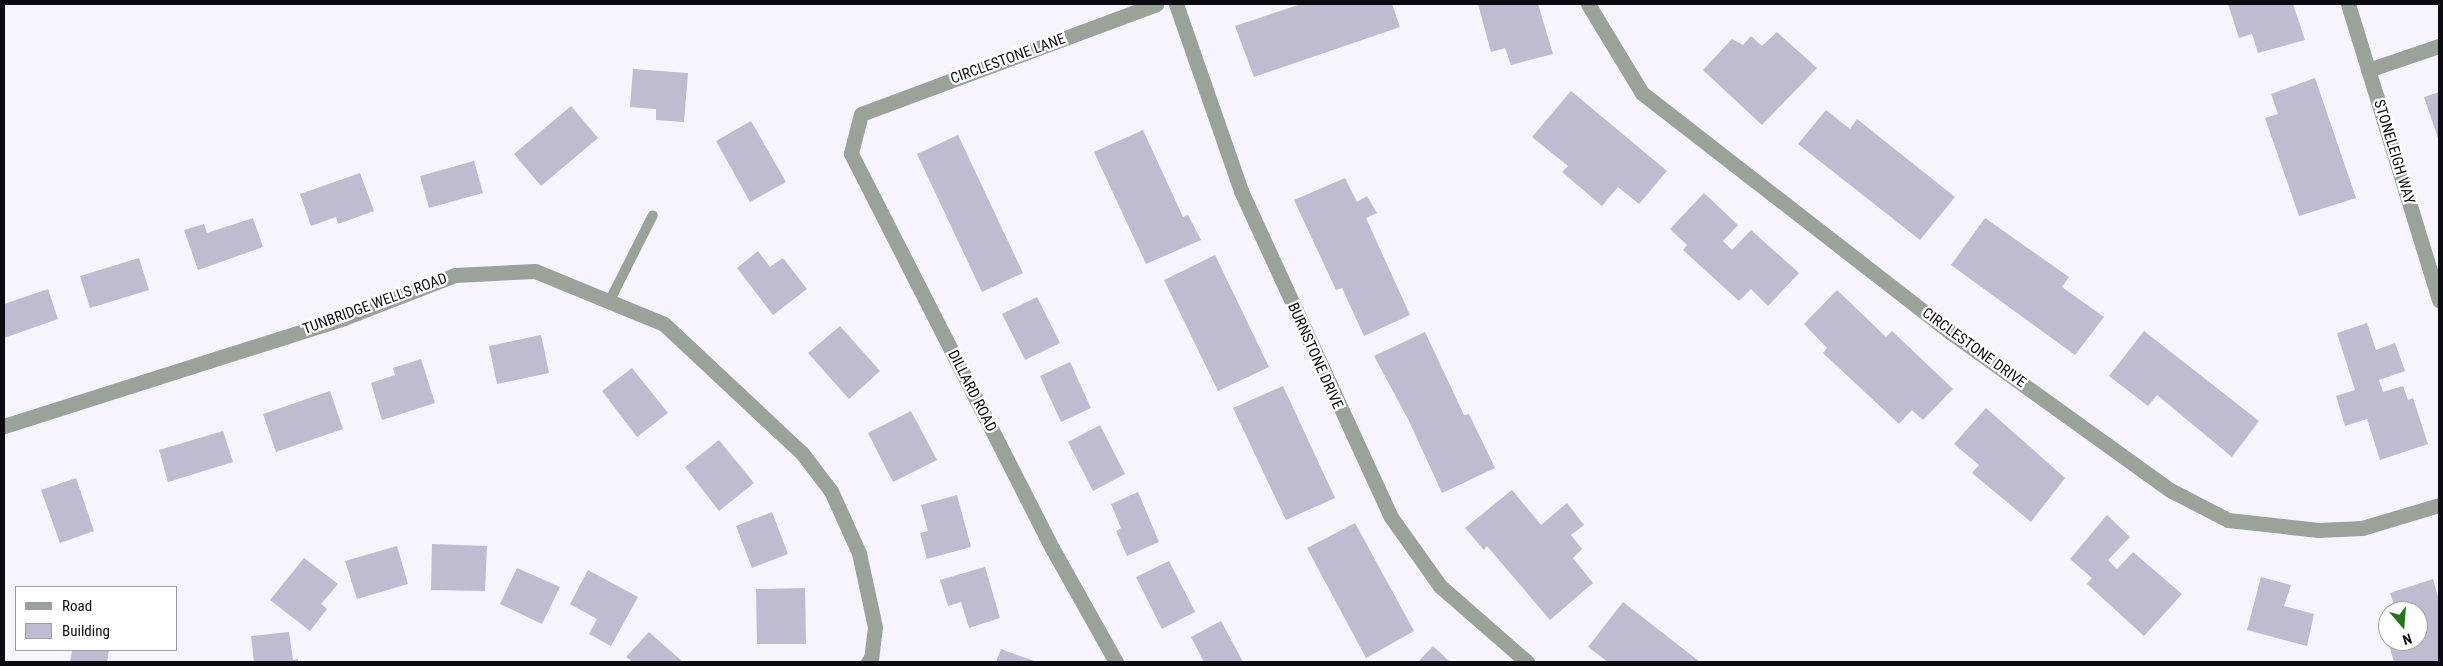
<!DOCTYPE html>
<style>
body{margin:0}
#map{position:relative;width:2443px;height:666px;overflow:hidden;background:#f7f4fd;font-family:"Roboto Condensed",sans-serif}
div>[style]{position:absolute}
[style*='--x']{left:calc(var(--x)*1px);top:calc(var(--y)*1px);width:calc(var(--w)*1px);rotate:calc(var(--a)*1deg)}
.building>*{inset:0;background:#c0bbd0}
.lane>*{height:10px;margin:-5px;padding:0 5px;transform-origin:5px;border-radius:5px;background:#9ba29a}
.street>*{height:15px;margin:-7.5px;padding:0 7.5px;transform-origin:7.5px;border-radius:7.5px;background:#9ba29a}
span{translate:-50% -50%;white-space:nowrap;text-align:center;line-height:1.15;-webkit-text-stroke:4.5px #fff;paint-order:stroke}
.street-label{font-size:15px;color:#0c0a11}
.frame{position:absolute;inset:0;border:5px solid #0c0a11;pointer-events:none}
.legend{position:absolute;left:15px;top:586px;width:162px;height:65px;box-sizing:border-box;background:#fff;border:1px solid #9e9da0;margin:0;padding:6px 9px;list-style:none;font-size:15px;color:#0c0a11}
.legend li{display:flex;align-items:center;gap:10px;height:25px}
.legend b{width:25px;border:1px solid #9e9da0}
.north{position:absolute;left:2378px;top:601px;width:50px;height:50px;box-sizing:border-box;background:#fff;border:1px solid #9e9da0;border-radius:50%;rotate:162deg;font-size:14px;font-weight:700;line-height:20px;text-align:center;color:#0c0a11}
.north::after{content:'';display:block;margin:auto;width:18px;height:22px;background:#26741c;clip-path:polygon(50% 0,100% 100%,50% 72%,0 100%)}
</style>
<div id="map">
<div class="building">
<div style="clip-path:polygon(1301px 4px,1392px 4px,1400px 27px,1254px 77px,1235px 26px)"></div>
<div style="clip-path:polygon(1478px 4px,1538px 4px,1553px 54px,1511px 65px,1505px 48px,1491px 52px)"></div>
<div style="clip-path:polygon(2228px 4px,2293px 4px,2305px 40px,2258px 53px,2252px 34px,2239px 38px)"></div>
<div style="clip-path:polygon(1777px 32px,1817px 68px,1762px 125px,1703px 70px,1732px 39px,1743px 45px,1751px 36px,1762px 46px)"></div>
<div style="clip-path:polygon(633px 69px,688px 73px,684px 122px,656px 120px,656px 109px,630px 107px)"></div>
<div style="clip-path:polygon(2315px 78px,2356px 198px,2299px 216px,2265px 118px,2278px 114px,2271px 94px)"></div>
<div style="clip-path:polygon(1571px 91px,1667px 171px,1639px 204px,1618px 187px,1602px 206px,1562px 172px,1568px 166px,1532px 137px)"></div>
<div style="clip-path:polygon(2439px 92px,2439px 141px,2424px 97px)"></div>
<div style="clip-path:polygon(571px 106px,598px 138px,541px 186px,514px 154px)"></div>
<div style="clip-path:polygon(1826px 110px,1850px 129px,1857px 119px,1955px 197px,1920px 240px,1798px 144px)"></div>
<div style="clip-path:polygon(751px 121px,786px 182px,750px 202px,716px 141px)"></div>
<div style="clip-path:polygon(1143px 130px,1183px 217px,1188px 215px,1201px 240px,1146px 264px,1094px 152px)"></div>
<div style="clip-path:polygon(958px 135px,1023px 273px,982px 292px,917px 154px)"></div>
<div style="clip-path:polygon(474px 161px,483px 193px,429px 208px,420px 176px)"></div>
<div style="clip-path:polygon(360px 173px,374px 211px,338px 224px,336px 217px,311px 226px,300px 194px)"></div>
<div style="clip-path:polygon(1345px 178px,1357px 202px,1367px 196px,1377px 213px,1366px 218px,1410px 315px,1364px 336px,1342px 288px,1336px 290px,1294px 200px)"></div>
<div style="clip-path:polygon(1704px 193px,1738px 225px,1723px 241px,1732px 250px,1751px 230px,1799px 273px,1768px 306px,1751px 289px,1739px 301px,1683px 250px,1687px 245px,1670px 229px)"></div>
<div style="clip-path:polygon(253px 218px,263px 247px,198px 270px,184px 230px,204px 224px,207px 233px)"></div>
<div style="clip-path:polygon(1985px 218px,2069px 277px,2062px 287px,2104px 317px,2075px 355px,1951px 265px)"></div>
<div style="clip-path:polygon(758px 251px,770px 267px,783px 258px,807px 289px,773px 315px,737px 268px)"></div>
<div style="clip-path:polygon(1215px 255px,1269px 367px,1218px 391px,1164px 280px)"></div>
<div style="clip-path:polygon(139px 258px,149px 290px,90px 308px,80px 276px)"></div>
<div style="clip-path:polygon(48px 289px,58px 319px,4px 338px,4px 304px)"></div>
<div style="clip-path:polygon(1837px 290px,1886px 337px,1892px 331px,1953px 389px,1923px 420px,1912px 410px,1899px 424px,1823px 353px,1827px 348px,1804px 324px)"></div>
<div style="clip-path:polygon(1037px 297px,1060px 343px,1025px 360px,1002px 314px)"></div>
<div style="clip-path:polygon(2367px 323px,2376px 350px,2395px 343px,2405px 371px,2379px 380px,2383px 392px,2403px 386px,2408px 400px,2413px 398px,2428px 444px,2380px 460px,2367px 419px,2345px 426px,2336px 396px,2355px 390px,2337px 333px)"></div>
<div style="clip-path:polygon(840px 326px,880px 371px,849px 399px,808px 353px)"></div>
<div style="clip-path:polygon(2144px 331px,2259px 421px,2232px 457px,2157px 395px,2148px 406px,2109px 376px)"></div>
<div style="clip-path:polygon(1425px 332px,1464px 415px,1469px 414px,1495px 468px,1442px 493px,1408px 419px,1374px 356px)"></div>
<div style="clip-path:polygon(541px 335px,549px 373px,497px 384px,489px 346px)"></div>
<div style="clip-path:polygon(421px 359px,435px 403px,382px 420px,371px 383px,395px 375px,393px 368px)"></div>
<div style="clip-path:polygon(1070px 362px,1091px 408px,1061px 422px,1040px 376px)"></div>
<div style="clip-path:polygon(632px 368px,668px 413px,637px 437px,602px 391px)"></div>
<div style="clip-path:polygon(1283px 386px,1335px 498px,1286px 520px,1233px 408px)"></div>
<div style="clip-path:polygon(330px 391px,343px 429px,276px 452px,263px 414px)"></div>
<div style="clip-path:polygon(1986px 408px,2065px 478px,2031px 522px,1972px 473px,1979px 465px,1954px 444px)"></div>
<div style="clip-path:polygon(911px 411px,937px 460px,893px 482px,868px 433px)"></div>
<div style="clip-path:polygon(1100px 425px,1125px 474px,1093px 491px,1068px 442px)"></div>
<div style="clip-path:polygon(223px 431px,233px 462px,168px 482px,159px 450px)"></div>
<div style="clip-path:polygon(719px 440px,754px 483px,719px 511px,685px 467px)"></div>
<div style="clip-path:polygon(76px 478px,94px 531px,60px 543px,41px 490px)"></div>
<div style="clip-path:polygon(1512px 490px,1541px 525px,1567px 503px,1584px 525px,1571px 535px,1582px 549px,1573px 558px,1593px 583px,1550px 620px,1487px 546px,1484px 550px,1465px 528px)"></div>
<div style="clip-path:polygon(1138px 492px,1159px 542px,1127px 556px,1116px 531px,1121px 528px,1111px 504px)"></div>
<div style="clip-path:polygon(957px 495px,971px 547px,927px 559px,920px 533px,928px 531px,921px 505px)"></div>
<div style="clip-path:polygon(772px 512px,788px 554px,752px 568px,736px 526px)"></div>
<div style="clip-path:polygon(2107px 515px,2130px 537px,2108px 560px,2117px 569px,2133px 552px,2182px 594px,2144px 636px,2087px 584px,2092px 578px,2070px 559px)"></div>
<div style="clip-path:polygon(1355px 523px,1414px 631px,1366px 658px,1307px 548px)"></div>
<div style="clip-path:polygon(432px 544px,487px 546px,485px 591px,431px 590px)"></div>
<div style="clip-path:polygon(397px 546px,408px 584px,357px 599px,345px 561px)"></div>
<div style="clip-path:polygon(304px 558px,338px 584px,321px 604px,327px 609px,310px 631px,270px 600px)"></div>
<div style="clip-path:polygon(1169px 561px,1195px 612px,1162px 629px,1136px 577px)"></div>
<div style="clip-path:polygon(985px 567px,1000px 618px,969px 628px,961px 602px,948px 606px,940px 580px)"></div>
<div style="clip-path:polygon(517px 568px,560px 587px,542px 624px,500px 604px)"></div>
<div style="clip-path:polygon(588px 570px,638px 597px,611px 646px,589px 634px,597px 619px,570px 604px)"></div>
<div style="clip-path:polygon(2261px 577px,2291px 585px,2284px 606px,2314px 614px,2307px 646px,2247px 630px)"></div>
<div style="clip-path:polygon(2433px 579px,2439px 601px,2439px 662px,2394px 662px,2388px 641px,2418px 641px,2418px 611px,2396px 611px,2390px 593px)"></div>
<div style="clip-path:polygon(805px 588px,806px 644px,757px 644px,756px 589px)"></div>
<div style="clip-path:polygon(1623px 602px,1700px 662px,1608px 662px,1588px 647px)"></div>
<div style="clip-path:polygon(1221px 621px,1243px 662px,1204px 662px,1191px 637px)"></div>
<div style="clip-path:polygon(289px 632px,293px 660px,298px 659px,298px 662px,254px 662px,251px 636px)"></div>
<div style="clip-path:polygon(649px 632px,683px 662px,633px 662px,626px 657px)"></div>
<div style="clip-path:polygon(1433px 646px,1450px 662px,1418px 662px)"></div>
<div style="clip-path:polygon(1001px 649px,1037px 662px,996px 662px)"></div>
<div style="clip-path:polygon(72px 650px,109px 650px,107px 662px,70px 662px)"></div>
</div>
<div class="lane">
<div style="--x:609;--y:302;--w:97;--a:-63.2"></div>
</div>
<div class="street">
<div style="--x:1176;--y:4;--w:198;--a:70.8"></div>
<div style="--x:1241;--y:191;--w:359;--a:65.3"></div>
<div style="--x:1391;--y:517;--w:85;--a:54.6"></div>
<div style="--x:1440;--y:586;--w:116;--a:41.1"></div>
<div style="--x:1588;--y:4;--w:104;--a:58.8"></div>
<div style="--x:1642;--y:93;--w:390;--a:37.8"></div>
<div style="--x:1950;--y:332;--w:271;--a:35.7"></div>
<div style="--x:2170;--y:490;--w:65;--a:27.3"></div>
<div style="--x:2228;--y:520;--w:91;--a:6.3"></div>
<div style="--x:2318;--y:530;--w:44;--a:-2.6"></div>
<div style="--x:2362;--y:528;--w:80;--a:-16.6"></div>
<div style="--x:2348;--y:4;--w:310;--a:72.9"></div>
<div style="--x:2368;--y:70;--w:75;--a:-18.7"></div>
<div style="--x:4;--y:426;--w:357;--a:-17.6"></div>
<div style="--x:344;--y:318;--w:119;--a:-21.2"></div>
<div style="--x:455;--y:275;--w:80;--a:-2.9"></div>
<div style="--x:535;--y:271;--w:139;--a:22.3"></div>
<div style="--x:664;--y:324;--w:189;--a:43.1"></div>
<div style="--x:802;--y:453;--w:48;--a:52.7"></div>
<div style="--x:831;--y:491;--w:68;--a:65.7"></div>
<div style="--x:859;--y:553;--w:76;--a:77.8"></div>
<div style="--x:875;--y:627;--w:31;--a:97"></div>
<div style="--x:871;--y:658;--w:5;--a:127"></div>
<div style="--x:1116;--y:662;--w:131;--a:-119.3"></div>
<div style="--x:1052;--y:548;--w:443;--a:-117"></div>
<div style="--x:851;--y:153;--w:40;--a:-75.6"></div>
<div style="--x:861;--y:114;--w:315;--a:-20.4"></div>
</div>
<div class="street-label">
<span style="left:1008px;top:59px;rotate:-20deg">CIRCLESTONE LANE</span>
<span style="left:2394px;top:152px;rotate:73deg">STONELEIGH WAY</span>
<span style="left:375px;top:304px;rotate:-20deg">TUNBRIDGE WELLS ROAD</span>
<span style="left:1974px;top:348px;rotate:36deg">CIRCLESTONE DRIVE</span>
<span style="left:1315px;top:356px;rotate:66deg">BURNSTONE DRIVE</span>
<span style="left:972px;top:391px;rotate:63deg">DILLARD ROAD</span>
</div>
<div class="frame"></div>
<ul class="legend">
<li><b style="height:6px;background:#9ba29a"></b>Road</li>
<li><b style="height:14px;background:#c0bbd0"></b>Building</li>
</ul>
<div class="north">N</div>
</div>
